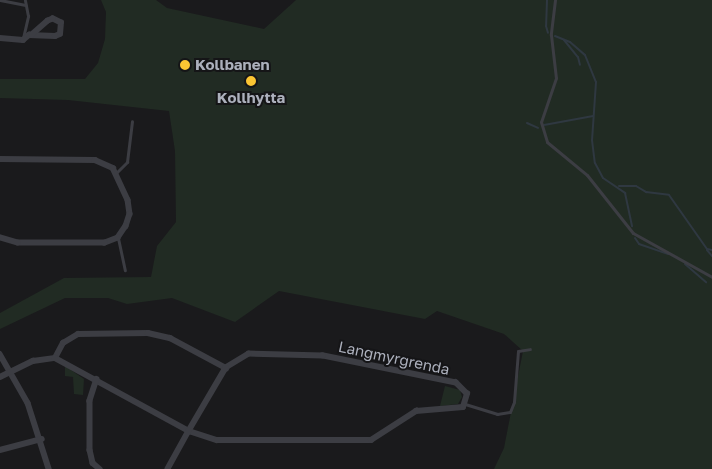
<!DOCTYPE html>
<style>
body{margin:0}
#map{position:relative;width:712px;height:469px;overflow:hidden;background:#1a1a1c;font-family:"Golos Text",sans-serif}
div>[style]{position:absolute}
[style*='--x']{left:calc(var(--x)*1px);top:calc(var(--y)*1px);width:calc(var(--w)*1px);rotate:calc(var(--a)*1deg)}
.green>*{inset:0;background:#212b23}
.stream>*{height:2px;margin:-1px;padding:0 1px;transform-origin:1px;border-radius:1px;background:#2f3841}
.lane>*{height:3px;margin:-1.5px;padding:0 1.5px;transform-origin:1.5px;border-radius:1.5px;background:#3c3d43}
.street>*{height:5.5px;margin:-2.75px;padding:0 2.75px;transform-origin:2.75px;border-radius:2.75px;background:#3c3d43}
.dots>*{width:14px;height:14px;translate:-50% -50%;box-sizing:border-box;border:2px solid #151517;border-radius:50%}
span{translate:-50% -50%;white-space:nowrap;text-align:center;line-height:1.15;-webkit-text-stroke:4px #151517;paint-order:stroke}
.poi-label{font-size:15px;color:#acb0bc;font-weight:700}
.left{translate:0 -50%;text-align:left}
.street-label{font-size:15px;color:#acb0bc}
</style>
<div id="map">
<div class="green">
<div style="clip-path:polygon(101px 0,156px 0,167px 8px,264px 29px,296px 0,712px 0,712px 469px,494px 469px,504px 448px,523px 351px,504px 334px,437px 311px,425px 319px,279px 291px,235px 322px,172px 298px,127px 304px,108px 298px,65px 298px,0 329px,0 313px,64px 278px,151px 277px,157px 246px,176px 222px,175px 151px,169px 111px,68px 100px,0 98px,0 79px,85px 79px,98px 63px,105px 39px,106px 12px)"></div>
<div style="clip-path:polygon(65px 366px,84px 379px,83px 395px,74px 394px,73px 377px,65px 376px)"></div>
<div style="clip-path:polygon(445px 386px,460px 390px,462px 397px,458px 404px,440px 406px)"></div>
</div>
<div class="stream">
<div style="--x:547;--y:0;--w:26;--a:92"></div>
<div style="--x:546;--y:26;--w:7;--a:74"></div>
<div style="--x:555;--y:36;--w:16;--a:22"></div>
<div style="--x:570;--y:42;--w:20;--a:41"></div>
<div style="--x:585;--y:55;--w:29;--a:68"></div>
<div style="--x:596;--y:82;--w:58;--a:93.9"></div>
<div style="--x:592;--y:140;--w:23;--a:83"></div>
<div style="--x:595;--y:163;--w:17;--a:62"></div>
<div style="--x:603;--y:178;--w:27;--a:34"></div>
<div style="--x:625;--y:193;--w:34;--a:78"></div>
<div style="--x:564;--y:40;--w:22;--a:51"></div>
<div style="--x:578;--y:57;--w:8;--a:76"></div>
<div style="--x:527;--y:123;--w:12;--a:24"></div>
<div style="--x:544;--y:125;--w:50;--a:-10.4"></div>
<div style="--x:619;--y:186;--w:17;--a:0"></div>
<div style="--x:636;--y:186;--w:12;--a:31"></div>
<div style="--x:646;--y:192;--w:23;--a:7"></div>
<div style="--x:669;--y:195;--w:66;--a:54.9"></div>
<div style="--x:707;--y:249;--w:5;--a:11"></div>
<div style="--x:635;--y:238;--w:7;--a:56"></div>
<div style="--x:639;--y:244;--w:31;--a:19"></div>
<div style="--x:707;--y:250;--w:8;--a:50"></div>
<div style="--x:685;--y:264;--w:28;--a:41"></div>
</div>
<div class="lane">
<div style="--x:0;--y:0;--w:26;--a:11"></div>
<div style="--x:555;--y:0;--w:35;--a:97"></div>
<div style="--x:551;--y:35;--w:43;--a:83.4"></div>
<div style="--x:556;--y:78;--w:46;--a:108.8"></div>
<div style="--x:541;--y:122;--w:21;--a:73"></div>
<div style="--x:547;--y:142;--w:52;--a:39.5"></div>
<div style="--x:587;--y:175;--w:74;--a:51.6"></div>
<div style="--x:633;--y:233;--w:90;--a:29.1"></div>
<div style="--x:23;--y:38;--w:23;--a:-77"></div>
<div style="--x:28;--y:16;--w:16;--a:-101"></div>
<div style="--x:116;--y:173;--w:16;--a:-45"></div>
<div style="--x:127;--y:162;--w:41;--a:-83"></div>
<div style="--x:118;--y:238;--w:33;--a:78"></div>
<div style="--x:465;--y:404;--w:34;--a:17"></div>
<div style="--x:497;--y:414;--w:13;--a:-9"></div>
<div style="--x:510;--y:412;--w:11;--a:-68"></div>
<div style="--x:514;--y:402;--w:51;--a:-85.5"></div>
<div style="--x:518;--y:351;--w:12;--a:-9"></div>
</div>
<div class="street">
<div style="--x:0;--y:38;--w:23;--a:5"></div>
<div style="--x:23;--y:40;--w:8;--a:-40"></div>
<div style="--x:29;--y:35;--w:26;--a:2"></div>
<div style="--x:55;--y:36;--w:5;--a:-22"></div>
<div style="--x:60;--y:34;--w:11;--a:-85"></div>
<div style="--x:61;--y:23;--w:9;--a:-153"></div>
<div style="--x:53;--y:19;--w:5;--a:158"></div>
<div style="--x:48;--y:21;--w:21;--a:139"></div>
<div style="--x:0;--y:159;--w:95;--a:0.6"></div>
<div style="--x:95;--y:160;--w:20;--a:24"></div>
<div style="--x:113;--y:168;--w:35;--a:65"></div>
<div style="--x:128;--y:200;--w:14;--a:82"></div>
<div style="--x:130;--y:214;--w:13;--a:108"></div>
<div style="--x:126;--y:226;--w:14;--a:124"></div>
<div style="--x:118;--y:238;--w:14;--a:159"></div>
<div style="--x:105;--y:243;--w:87;--a:180"></div>
<div style="--x:18;--y:243;--w:19;--a:-164"></div>
<div style="--x:0;--y:354;--w:56;--a:60.3"></div>
<div style="--x:28;--y:403;--w:69;--a:72.3"></div>
<div style="--x:55;--y:358;--w:17;--a:-62"></div>
<div style="--x:63;--y:343;--w:17;--a:-31"></div>
<div style="--x:78;--y:334;--w:70;--a:-0.8"></div>
<div style="--x:148;--y:333;--w:23;--a:13"></div>
<div style="--x:170;--y:338;--w:64;--a:28.2"></div>
<div style="--x:0;--y:377;--w:37;--a:-26"></div>
<div style="--x:33;--y:361;--w:22;--a:-8"></div>
<div style="--x:55;--y:358;--w:153;--a:28.6"></div>
<div style="--x:189;--y:431;--w:29;--a:18"></div>
<div style="--x:217;--y:440;--w:154;--a:0"></div>
<div style="--x:371;--y:440;--w:54;--a:-32.8"></div>
<div style="--x:416;--y:411;--w:47;--a:-4.9"></div>
<div style="--x:463;--y:407;--w:14;--a:-73"></div>
<div style="--x:467;--y:394;--w:16;--a:-135"></div>
<div style="--x:456;--y:383;--w:136;--a:-168.5"></div>
<div style="--x:323;--y:356;--w:74;--a:-178.5"></div>
<div style="--x:249;--y:354;--w:27;--a:149"></div>
<div style="--x:226;--y:368;--w:73;--a:120.4"></div>
<div style="--x:189;--y:431;--w:43;--a:118.9"></div>
<div style="--x:97;--y:379;--w:23;--a:108"></div>
<div style="--x:90;--y:401;--w:49;--a:90"></div>
<div style="--x:90;--y:450;--w:13;--a:77"></div>
<div style="--x:93;--y:463;--w:9;--a:41"></div>
<div style="--x:0;--y:450;--w:43;--a:-14.7"></div>
</div>
<div class="dots">
<div style="left:185px;top:65px;background:#fbc533"></div>
<div style="left:251px;top:81px;background:#fbc533"></div>
</div>
<div class="poi-label">
<span class="left" style="left:195px;top:65px">Kollbanen</span>
<span style="left:251px;top:98px">Kollhytta</span>
</div>
<div class="street-label">
<span style="left:394px;top:358px;rotate:12deg">Langmyrgrenda</span>
</div>
</div>
